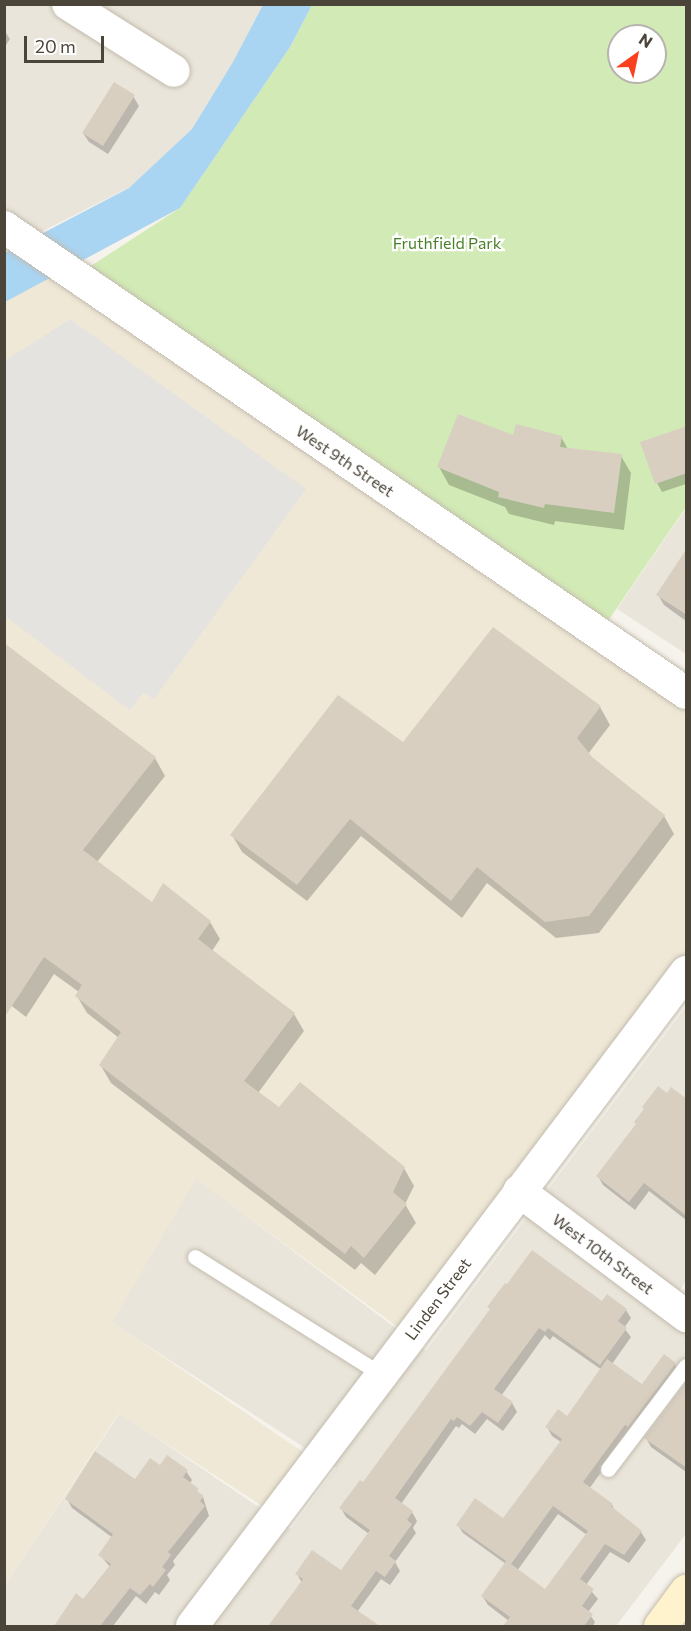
<!DOCTYPE html>
<style>
body{margin:0}
#map{position:relative;width:691px;height:1631px;overflow:hidden;background:#f6f3ec;font-family:Commissioner,sans-serif}
div>[style]{position:absolute}
[style*='--x']{left:calc(var(--x)*1px);top:calc(var(--y)*1px);width:calc(var(--w)*1px);rotate:calc(var(--a)*1deg)}
.residential>*{inset:0;background:#eae5da}
.education>*{inset:0;background:#efe8d6}
.green>*{inset:0;background:#d2eab5}
.parking>*{inset:0;background:#e5e3e0}
.water>*{inset:0;background:#a9d4f2}
.shadow>*{inset:0;background:#0003}
.building>*{inset:0;background:#d8cfc1}
.roads{filter:drop-shadow(0 0 2px #c2bbae) drop-shadow(0 0 2px #c2bbae)}
.lane>*{height:15px;margin:-7.5px;padding:0 7.5px;transform-origin:7.5px;border-radius:7.5px;background:#fff}
.street>*{height:32px;margin:-16px;padding:0 16px;transform-origin:16px;border-radius:16px;background:#fff}
.secondary>*{height:33px;margin:-16.5px;padding:0 16.5px;transform-origin:16.5px;border-radius:16.5px;background:#fff3cd}
span{translate:-50% -50%;white-space:nowrap;text-align:center;line-height:1.15;-webkit-text-stroke:4.5px #fff;paint-order:stroke}
.park-label{font-size:16px;color:#4a7f2a}
.street-label{font-size:16px;color:#4b4439}
.frame{position:absolute;inset:0;border:6px solid #4b4439;pointer-events:none}
.north{position:absolute;left:607px;top:24px;width:60px;height:60px;box-sizing:border-box;background:#fff;border:2px solid #b7b4b0;border-radius:50%;rotate:33deg;font-size:16px;font-weight:700;line-height:24px;text-align:center;color:#4b4439}
.north::after{content:'';display:block;margin:auto;width:21px;height:27px;background:#fc3f1d;clip-path:polygon(50% 0,100% 100%,50% 72%,0 100%)}
.scale{position:absolute;left:24px;top:36px;width:80px;height:27px;box-sizing:border-box;border:3px solid #4b4439;border-top:0;padding-left:8px;font-size:18px;line-height:21px;white-space:nowrap;color:#4b4439;-webkit-text-stroke:4px #fff;paint-order:stroke}
</style>
<div id="map">
<div class="residential">
<div style="clip-path:polygon(5px 5px,263px 5px,234px 61px,192px 129px,130px 187px,5px 250px)"></div>
<div style="clip-path:polygon(686px 508px,686px 654px,617px 609px)"></div>
<div style="clip-path:polygon(686px 1007px,686px 1281px,665px 1313px,686px 1330px,686px 1534px,616px 1626px,5px 1626px,5px 1585px,120px 1413px,291px 1529px,336px 1468px,111px 1322px,196px 1178px,426px 1351px)"></div>
</div>
<div class="education">
<div style="clip-path:polygon(23px 240px,686px 693px,686px 972px,410px 1336px,196px 1179px,112px 1322px,316px 1461px,276px 1515px,119px 1413px,5px 1585px,4px 250px)"></div>
</div>
<div class="green">
<div style="clip-path:polygon(evenodd,312px 5px,686px 5px,686px 507px,599px 634px,74px 277px,180px 208px,290px 47px,312px 5px,619px 36px,655px 36px,655px 72px,619px 72px,619px 36px)"></div>
</div>
<div class="parking">
<div style="clip-path:polygon(70px 319px,306px 489px,154px 699px,143px 693px,130px 710px,5px 616px,5px 361px)"></div>
</div>
<div class="water">
<div style="clip-path:polygon(263px 5px,312px 5px,290px 47px,180px 208px,5px 302px,5px 253px,129px 188px,192px 129px,233px 62px)"></div>
</div>
<div class="shadow">
<div style="clip-path:polygon(4px 30px,10px 39px,4px 48px)"></div>
<div style="clip-path:polygon(133px 96px,139px 106px,108px 154px,89px 142px,83px 133px)"></div>
<div style="clip-path:polygon(686px 428px,686px 484px,662px 492px,657px 483px)"></div>
<div style="clip-path:polygon(514px 437px,561px 437px,568px 449px,621px 456px,631px 473px,624px 530px,555px 521px,554px 525px,509px 514px,505px 507px,449px 485px,439px 467px)"></div>
<div style="clip-path:polygon(686px 570px,686px 621px,664px 605px,658px 595px)"></div>
<div style="clip-path:polygon(493px 629px,600px 707px,610px 725px,588px 754px,664px 816px,674px 834px,599px 933px,556px 938px,487px 883px,462px 918px,361px 836px,307px 901px,242px 852px,232px 835px,404px 744px)"></div>
<div style="clip-path:polygon(4px 648px,155px 758px,165px 776px,97px 862px,152px 905px,210px 922px,220px 939px,212px 951px,294px 1014px,304px 1031px,258px 1093px,279px 1109px,404px 1168px,414px 1186px,405px 1204px,416px 1223px,375px 1275px,361px 1263px,355px 1270px,111px 1083px,101px 1066px,119px 1038px,87px 1013px,77px 996px,79px 992px,54px 974px,26px 1017px,4px 1000px)"></div>
<div style="clip-path:polygon(667px 1095px,686px 1174px,686px 1220px,649px 1191px,635px 1210px,603px 1185px,598px 1176px)"></div>
<div style="clip-path:polygon(evenodd,602px 1303px,626px 1310px,631px 1318px,624px 1328px,631px 1337px,612px 1364px,642px 1386px,675px 1364px,679px 1373px,630px 1432px,589px 1489px,612px 1505px,615px 1511px,641px 1532px,646px 1540px,629px 1563px,610px 1552px,586px 1585px,598px 1599px,588px 1612px,595px 1622px,593px 1626px,505px 1626px,509px 1621px,488px 1605px,483px 1597px,506px 1564px,463px 1533px,458px 1525px,503px 1520px,561px 1442px,552px 1436px,547px 1427px,567px 1418px,602px 1370px,553px 1336px,550px 1340px,545px 1335px,501px 1396px,512px 1403px,517px 1412px,503px 1431px,487px 1419px,475px 1434px,462px 1424px,459px 1428px,456px 1426px,401px 1504px,412px 1512px,417px 1521px,413px 1528px,416px 1533px,395px 1562px,400px 1571px,390px 1585px,381px 1579px,357px 1612px,377px 1626px,270px 1626px,302px 1583px,297px 1574px,341px 1572px,369px 1534px,346px 1517px,341px 1508px,363px 1484px,491px 1311px,489px 1307px,602px 1303px,558px 1514px,587px 1535px,545px 1591px,517px 1571px,558px 1514px)"></div>
<div style="clip-path:polygon(686px 1384px,686px 1472px,651px 1447px,646px 1438px)"></div>
<div style="clip-path:polygon(161px 1467px,186px 1471px,192px 1480px,189px 1485px,203px 1497px,209px 1516px,173px 1561px,175px 1565px,167px 1575px,170px 1580px,159px 1595px,155px 1592px,146px 1604px,136px 1596px,113px 1626px,56px 1626px,77px 1596px,84px 1601px,110px 1567px,100px 1555px,113px 1538px,72px 1508px,67px 1499px,135px 1482px)"></div>
</div>
<div class="building">
<div style="clip-path:polygon(114px 82px,135px 95px,103px 146px,82px 133px)"></div>
<div style="clip-path:polygon(458px 414px,513px 435px,516px 424px,562px 436px,560px 447px,622px 454px,614px 513px,545px 504px,544px 508px,498px 497px,499px 492px,437px 467px)"></div>
<div style="clip-path:polygon(687px 426px,687px 473px,655px 484px,640px 442px)"></div>
<div style="clip-path:polygon(687px 548px,687px 615px,656px 595px)"></div>
<div style="clip-path:polygon(493px 627px,601px 706px,577px 738px,593px 758px,665px 815px,589px 916px,545px 922px,477px 867px,451px 901px,350px 819px,297px 885px,230px 835px,338px 695px,403px 742px)"></div>
<div style="clip-path:polygon(4px 643px,156px 757px,83px 850px,152px 902px,163px 883px,211px 921px,198px 939px,295px 1013px,244px 1081px,279px 1107px,300px 1082px,405px 1167px,393px 1192px,407px 1204px,364px 1258px,351px 1246px,345px 1254px,99px 1065px,121px 1032px,75px 996px,82px 985px,44px 957px,4px 1018px)"></div>
<div style="clip-path:polygon(658px 1086px,667px 1093px,671px 1087px,687px 1099px,687px 1216px,644px 1183px,629px 1202px,596px 1176px,636px 1124px,634px 1122px,644px 1109px,642px 1107px)"></div>
<div style="clip-path:polygon(532px 1250px,602px 1301px,607px 1294px,627px 1309px,618px 1321px,627px 1328px,600px 1365px,548px 1328px,545px 1332px,539px 1328px,494px 1389px,513px 1402px,498px 1423px,482px 1412px,470px 1426px,457px 1417px,454px 1421px,451px 1419px,395px 1498px,413px 1511px,407px 1520px,412px 1524px,389px 1556px,396px 1561px,385px 1577px,376px 1571px,351px 1606px,380px 1626px,268px 1626px,303px 1579px,295px 1574px,312px 1550px,341px 1570px,370px 1530px,339px 1508px,360px 1480px,363px 1482px,490px 1309px,487px 1307px,505px 1283px,507px 1284px)"></div>
<div style="clip-path:polygon(evenodd,664px 1354px,676px 1363px,628px 1427px,625px 1425px,583px 1482px,613px 1504px,611px 1506px,642px 1531px,624px 1555px,605px 1544px,580px 1579px,594px 1589px,582px 1606px,593px 1614px,584px 1626px,503px 1626px,510px 1617px,481px 1596px,506px 1561px,456px 1525px,475px 1498px,503px 1518px,562px 1439px,545px 1427px,558px 1409px,567px 1416px,607px 1359px,642px 1384px,664px 1354px,553px 1506px,588px 1531px,545px 1589px,511px 1564px,553px 1506px)"></div>
<div style="clip-path:polygon(687px 1381px,687px 1468px,644px 1438px)"></div>
<div style="clip-path:polygon(95px 1451px,135px 1479px,150px 1458px,160px 1465px,167px 1455px,188px 1470px,183px 1477px,199px 1489px,197px 1491px,204px 1496px,200px 1501px,205px 1506px,168px 1552px,171px 1555px,162px 1567px,166px 1570px,153px 1587px,150px 1584px,140px 1595px,130px 1588px,100px 1626px,54px 1626px,76px 1593px,83px 1599px,111px 1564px,98px 1555px,113px 1534px,65px 1499px)"></div>
</div>
<div class="roads">
<div class="lane">
<div style="--x:195;--y:1257;--w:220;--a:32.2"></div>
<div style="--x:608;--y:1469;--w:129;--a:-52.9"></div>
</div>
<div class="street">
<div style="--x:68;--y:4;--w:125;--a:32.3"></div>
<div style="--x:4;--y:227;--w:826;--a:34.34"></div>
<div style="--x:519;--y:1191;--w:209;--a:36.8"></div>
<div style="--x:192;--y:1626;--w:820;--a:-52.93"></div>
</div>
<div class="secondary">
<div style="--x:660;--y:1626;--w:44;--a:-53.4"></div>
</div>
</div>
<div class="park-label">
<span style="left:447px;top:243px">Fruthfield Park</span>
</div>
<div class="street-label">
<span style="left:345px;top:461px;rotate:34deg">West 9th Street</span>
<span style="left:603px;top:1254px;rotate:37deg">West 10th Street</span>
<span style="left:438px;top:1299px;rotate:-53deg">Linden Street</span>
</div>
<div class="frame"></div>
<div class="north">N</div>
<div class="scale">20 m</div>
</div>
